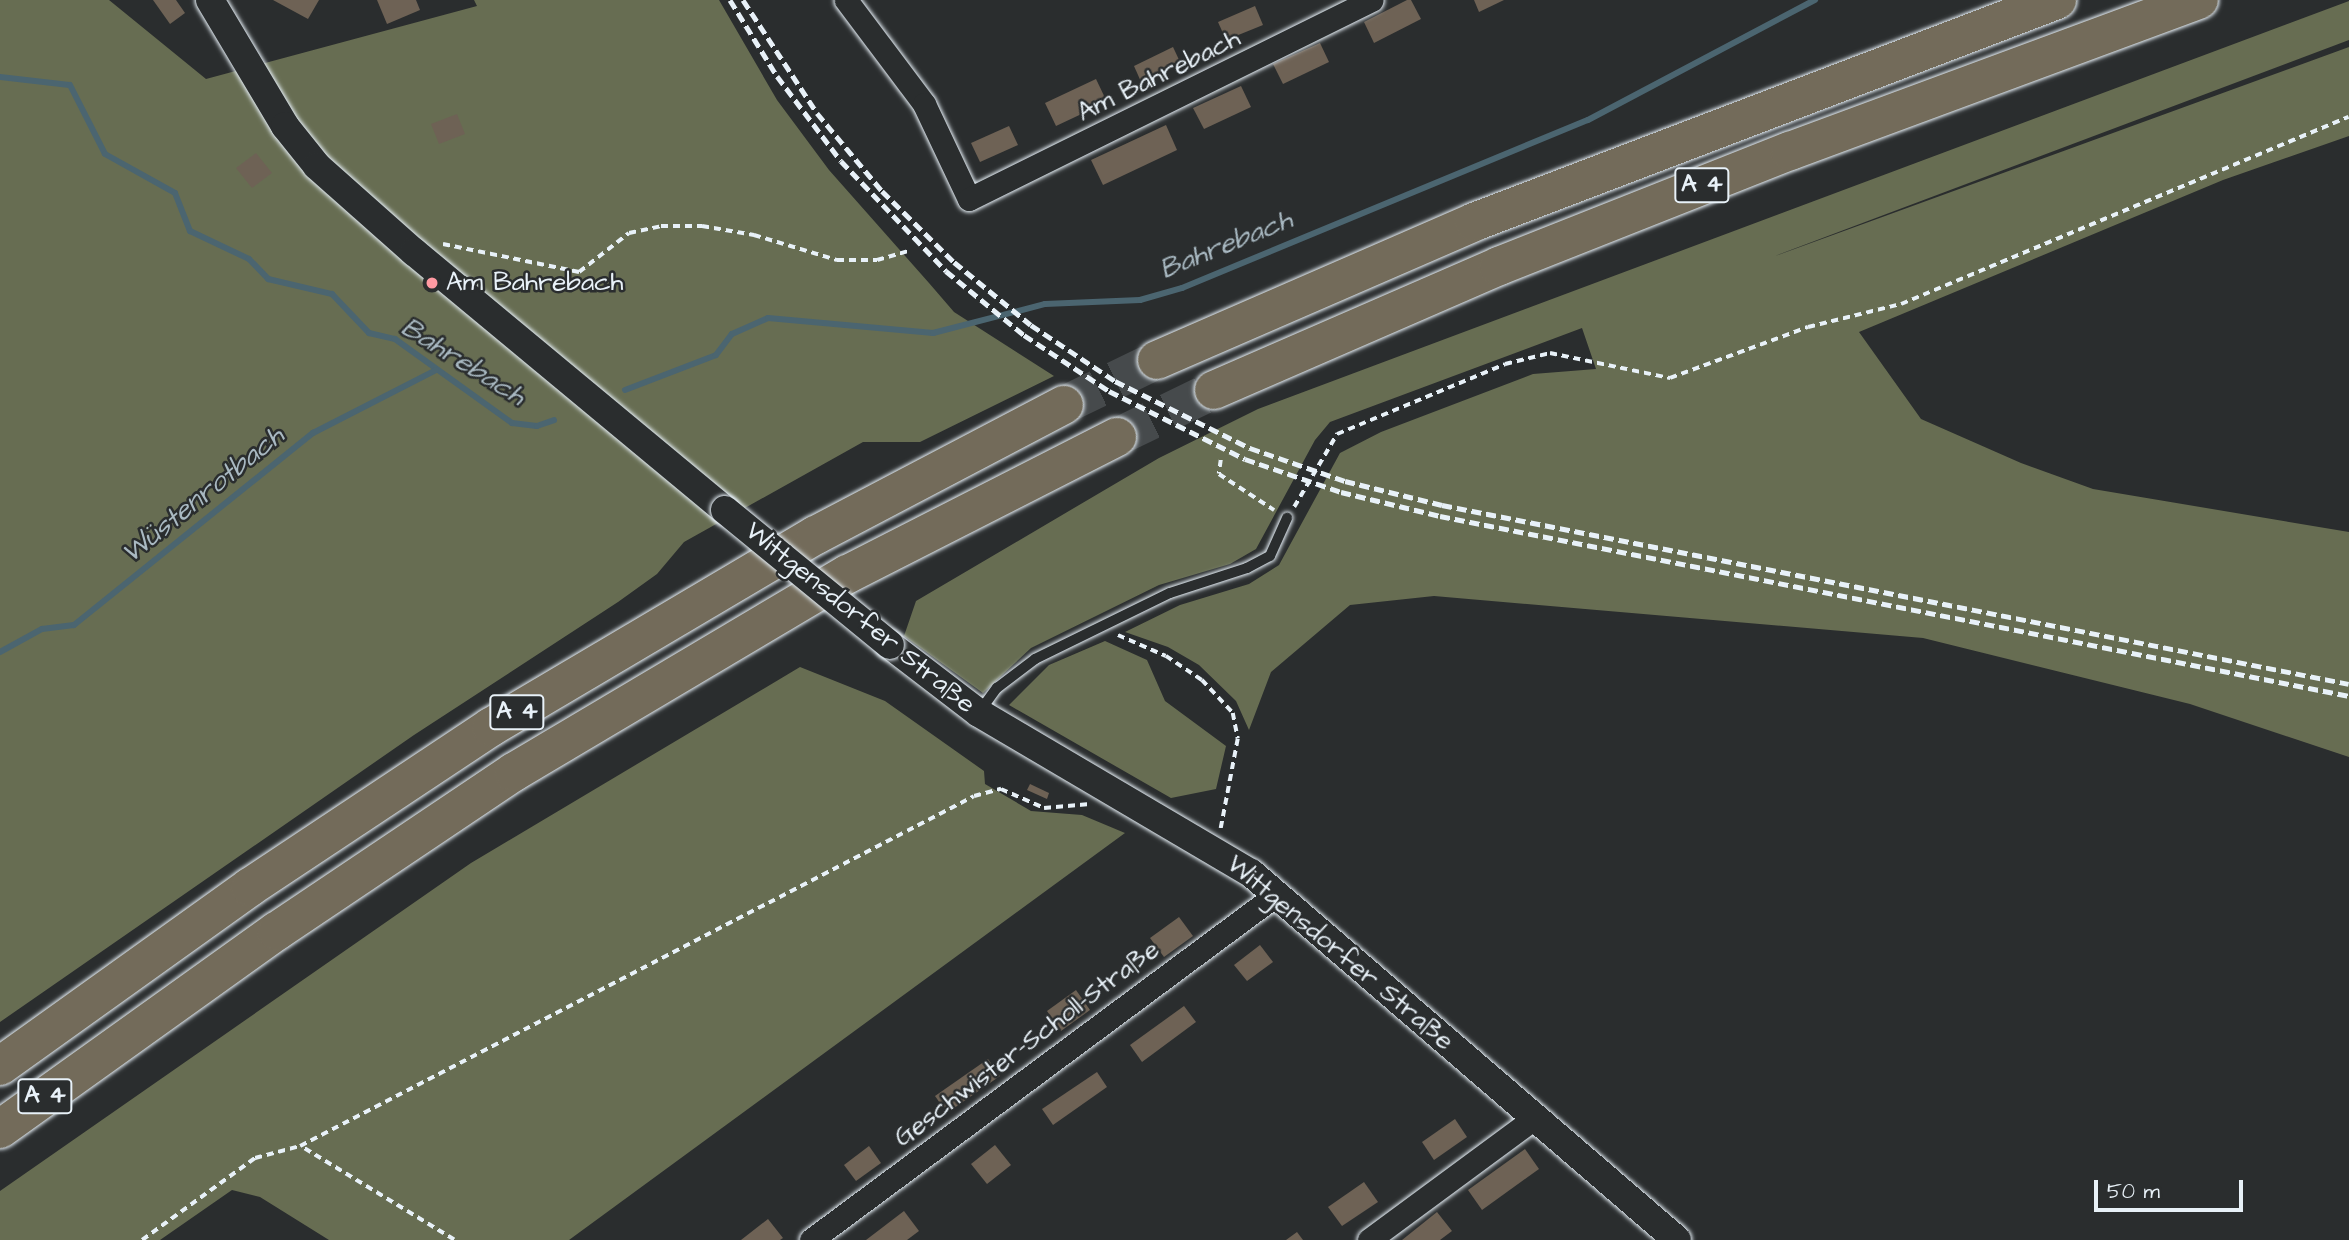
<!DOCTYPE html>
<meta charset="utf-8">
<style>
body{margin:0}
#map{position:relative;width:2349px;height:1240px;overflow:hidden;background:#2a2d2e;font-family:"Architects Daughter",sans-serif}
div>[style]{position:absolute}
[style*='--x']{left:calc(var(--x)*1px);top:calc(var(--y)*1px);width:calc(var(--w)*1px);rotate:calc(var(--a)*1deg)}
.green>*{inset:0;background:#676d52}
.stream>*{height:6px;margin:-3px;padding:0 3px;transform-origin:3px;border-radius:3px;background:#4b6570}
.building>*{inset:0;background:#6e6255}
.motorway-tunnel>*{height:38px;margin-top:-19px;transform-origin:0;background:repeating-linear-gradient(90deg,#464a4c 0 38px,transparent 0 57px)}
.path>*{height:3.5px;margin-top:-1.75px;transform-origin:0;background:repeating-linear-gradient(90deg,#e8f1f8 0 7px,transparent 0 12px)}
.roads{filter:drop-shadow(0 0 2px #e8f1f8) drop-shadow(0 0 2px #e8f1f8)}
.service>*{height:10px;margin:-5px;padding:0 5px;transform-origin:5px;border-radius:5px;background:#2a2d2e}
.minor>*{height:23px;margin:-11.5px;padding:0 11.5px;transform-origin:11.5px;border-radius:11.5px;background:#2a2d2e}
.tertiary>*{height:28px;margin:-14px;padding:0 14px;transform-origin:14px;border-radius:14px;background:#2a2d2e}
.motorway>*{height:38px;margin:-19px;padding:0 19px;transform-origin:19px;border-radius:19px;background:#736b5a}
.rail>*{height:5px;margin-top:-2.5px;transform-origin:0;background:repeating-linear-gradient(90deg,#e8f1f8 0 10px,transparent 0 15px)}
.bridges{filter:drop-shadow(0 0 2px #e8f1f8) drop-shadow(0 0 2px #e8f1f8)}
.tertiary-bridge>*{height:28px;margin:-14px;padding:0 14px;transform-origin:14px;border-radius:14px;background:#2a2d2e}
.dots>*{width:19px;height:19px;translate:-50% -50%;box-sizing:border-box;border:4px solid #2a2d2e;border-radius:50%}
span{translate:-50% -50%;white-space:nowrap;text-align:center;line-height:1.15;-webkit-text-stroke:5px #2a2d2e;paint-order:stroke}
.shield-label span{padding:2px 5px;background:#2a2d2e;border:2px solid;border-radius:5px;-webkit-text-stroke-width:0}
.shield-label{font-size:24px;color:#e8f1f8;font-weight:700}
.street-label{font-size:26px;color:#e8f1f8}
.poi-label{font-size:26px;color:#e8f1f8}
.left{translate:0 -50%;text-align:left}
.water-label{font-size:28px;color:#a9b9c2;font-style:italic}
.scale{position:absolute;left:2094px;top:1180px;width:149px;height:32px;box-sizing:border-box;border:4px solid #e8f1f8;border-top:0;padding-left:9px;font-size:21px;line-height:24px;white-space:nowrap;color:#e8f1f8;-webkit-text-stroke:5px #2a2d2e;paint-order:stroke}
</style>
<div id="map">
<div class="green">
<div style="clip-path:polygon(0 0,109px 0,206px 79px,477px 6px,474px 0,719px 0,777px 100px,829px 170px,929px 283px,954px 312px,1054px 376px,920px 442px,863px 442px,684px 542px,657px 574px,618px 602px,414px 735px,0 1022px)"></div>
<div style="clip-path:polygon(2349px 1px,2349px 40px,1775px 256px,2349px 47px,2349px 136px,2223px 180px,1859px 332px,1921px 419px,2021px 463px,2093px 489px,2349px 532px,2349px 757px,2190px 704px,1923px 638px,1434px 596px,1350px 605px,1271px 672px,1249px 730px,1236px 701px,1199px 665px,1168px 647px,1125px 632px,1180px 605px,1249px 584px,1279px 565px,1340px 453px,1381px 432px,1533px 374px,1596px 369px,1582px 328px,1330px 422px,1315px 440px,1256px 549px,1230px 564px,1159px 585px,1031px 648px,983px 693px,904px 636px,916px 601px,1159px 458px,1258px 409px)"></div>
<div style="clip-path:polygon(1105px 641px,1147px 660px,1165px 701px,1226px 746px,1216px 789px,1171px 798px,1009px 705px,1049px 665px)"></div>
<div style="clip-path:polygon(800px 667px,885px 701px,984px 771px,985px 784px,1031px 811px,1082px 815px,1125px 833px,569px 1240px,329px 1240px,260px 1197px,232px 1190px,160px 1240px,0 1240px,0 1191px,471px 863px)"></div>
</div>
<div class="stream">
<div style="--x:0;--y:77;--w:70;--a:6.5"></div>
<div style="--x:70;--y:85;--w:77;--a:63.1"></div>
<div style="--x:105;--y:154;--w:80;--a:29.1"></div>
<div style="--x:175;--y:193;--w:41;--a:68.5"></div>
<div style="--x:190;--y:231;--w:65;--a:25.4"></div>
<div style="--x:249;--y:259;--w:28;--a:46"></div>
<div style="--x:268;--y:279;--w:66;--a:13.2"></div>
<div style="--x:332;--y:294;--w:54;--a:46.5"></div>
<div style="--x:369;--y:333;--w:27;--a:13"></div>
<div style="--x:395;--y:339;--w:144;--a:35.7"></div>
<div style="--x:512;--y:423;--w:25;--a:7"></div>
<div style="--x:537;--y:426;--w:18;--a:-19"></div>
<div style="--x:625;--y:390;--w:97;--a:-21"></div>
<div style="--x:716;--y:355;--w:26;--a:-53"></div>
<div style="--x:732;--y:334;--w:39;--a:-24"></div>
<div style="--x:768;--y:318;--w:166;--a:5.2"></div>
<div style="--x:933;--y:333;--w:116;--a:-14.5"></div>
<div style="--x:1045;--y:304;--w:95;--a:-2.4"></div>
<div style="--x:1140;--y:300;--w:44;--a:-15.9"></div>
<div style="--x:1182;--y:288;--w:439;--a:-22.5"></div>
<div style="--x:1588;--y:120;--w:257;--a:-27.9"></div>
<div style="--x:0;--y:652;--w:48;--a:-28.7"></div>
<div style="--x:42;--y:629;--w:32;--a:-7"></div>
<div style="--x:74;--y:625;--w:307;--a:-38.8"></div>
<div style="--x:313;--y:433;--w:138;--a:-27.1"></div>
</div>
<div class="building">
<div style="clip-path:polygon(153px 0,176px 0,185px 13px,170px 24px)"></div>
<div style="clip-path:polygon(273px 0,319px 0,308px 19px)"></div>
<div style="clip-path:polygon(377px 0,416px 0,420px 10px,387px 24px)"></div>
<div style="clip-path:polygon(1407px 0,1411px 0,1421px 19px,1374px 43px,1364px 22px)"></div>
<div style="clip-path:polygon(1474px 0,1504px 0,1479px 12px)"></div>
<div style="clip-path:polygon(1255px 6px,1263px 25px,1226px 40px,1218px 22px)"></div>
<div style="clip-path:polygon(1320px 43px,1329px 62px,1283px 84px,1273px 64px)"></div>
<div style="clip-path:polygon(1173px 47px,1181px 64px,1142px 84px,1134px 66px)"></div>
<div style="clip-path:polygon(1096px 79px,1107px 102px,1056px 126px,1045px 103px)"></div>
<div style="clip-path:polygon(1241px 86px,1251px 107px,1204px 129px,1193px 108px)"></div>
<div style="clip-path:polygon(457px 114px,465px 134px,439px 144px,431px 124px)"></div>
<div style="clip-path:polygon(1166px 125px,1177px 150px,1103px 185px,1091px 160px)"></div>
<div style="clip-path:polygon(1009px 126px,1018px 145px,980px 162px,971px 143px)"></div>
<div style="clip-path:polygon(256px 153px,272px 173px,252px 188px,236px 168px)"></div>
<div style="clip-path:polygon(1030px 784px,1049px 793px,1047px 799px,1027px 790px)"></div>
<div style="clip-path:polygon(1179px 917px,1193px 936px,1164px 957px,1150px 938px)"></div>
<div style="clip-path:polygon(1260px 945px,1273px 962px,1247px 981px,1234px 965px)"></div>
<div style="clip-path:polygon(1076px 990px,1090px 1010px,1061px 1031px,1047px 1011px)"></div>
<div style="clip-path:polygon(1184px 1006px,1196px 1022px,1142px 1062px,1130px 1045px)"></div>
<div style="clip-path:polygon(988px 1059px,1000px 1076px,947px 1113px,935px 1096px)"></div>
<div style="clip-path:polygon(1097px 1072px,1107px 1087px,1053px 1125px,1042px 1109px)"></div>
<div style="clip-path:polygon(1455px 1119px,1467px 1137px,1434px 1160px,1422px 1142px)"></div>
<div style="clip-path:polygon(995px 1145px,1011px 1165px,987px 1184px,971px 1164px)"></div>
<div style="clip-path:polygon(869px 1146px,881px 1163px,856px 1181px,844px 1165px)"></div>
<div style="clip-path:polygon(1525px 1149px,1539px 1169px,1482px 1210px,1468px 1190px)"></div>
<div style="clip-path:polygon(1364px 1182px,1378px 1202px,1342px 1226px,1328px 1207px)"></div>
<div style="clip-path:polygon(904px 1211px,919px 1231px,907px 1240px,866px 1240px)"></div>
<div style="clip-path:polygon(1437px 1212px,1452px 1231px,1440px 1240px,1402px 1240px)"></div>
<div style="clip-path:polygon(768px 1219px,783px 1238px,780px 1240px,741px 1240px)"></div>
<div style="clip-path:polygon(1297px 1232px,1303px 1240px,1286px 1240px)"></div>
</div>
<div class="motorway-tunnel">
<div style="--x:1064;--y:405;--w:103;--a:-25.8"></div>
<div style="--x:1117;--y:437;--w:108;--a:-25.9"></div>
</div>
<div class="path">
<div style="--x:443;--y:244;--w:139;--a:11.6"></div>
<div style="--x:579;--y:272;--w:63;--a:-38"></div>
<div style="--x:629;--y:233;--w:33;--a:-12"></div>
<div style="--x:661;--y:226;--w:41;--a:0"></div>
<div style="--x:702;--y:226;--w:53;--a:9.8"></div>
<div style="--x:754;--y:235;--w:87;--a:16.8"></div>
<div style="--x:837;--y:260;--w:40;--a:0"></div>
<div style="--x:877;--y:260;--w:32;--a:-16"></div>
<div style="--x:1221;--y:460;--w:14;--a:98"></div>
<div style="--x:1219;--y:474;--w:66;--a:33.2"></div>
<div style="--x:1294;--y:507;--w:85;--a:-59.5"></div>
<div style="--x:1337;--y:434;--w:182;--a:-22.6"></div>
<div style="--x:1505;--y:364;--w:46;--a:-13.7"></div>
<div style="--x:1550;--y:353;--w:123;--a:11.8"></div>
<div style="--x:1670;--y:378;--w:147;--a:-20.3"></div>
<div style="--x:1808;--y:327;--w:96;--a:-13.9"></div>
<div style="--x:1901;--y:304;--w:485;--a:-22.7"></div>
<div style="--x:1118;--y:635;--w:52;--a:23.6"></div>
<div style="--x:1166;--y:656;--w:43;--a:33.7"></div>
<div style="--x:1202;--y:680;--w:45;--a:46.8"></div>
<div style="--x:1233;--y:713;--w:26;--a:79"></div>
<div style="--x:1238;--y:739;--w:91;--a:100.8"></div>
<div style="--x:142;--y:1240;--w:140;--a:-36"></div>
<div style="--x:255;--y:1158;--w:47;--a:-14.9"></div>
<div style="--x:454;--y:1240;--w:180;--a:-148.6"></div>
<div style="--x:300;--y:1146;--w:759;--a:-27.44"></div>
<div style="--x:974;--y:796;--w:28;--a:-15"></div>
<div style="--x:1001;--y:789;--w:47;--a:23.8"></div>
<div style="--x:1044;--y:808;--w:46;--a:-5"></div>
</div>
<div class="roads">
<div class="service">
<div style="--x:980;--y:711;--w:29;--a:-54"></div>
<div style="--x:997;--y:688;--w:48;--a:-37.3"></div>
<div style="--x:1035;--y:659;--w:150;--a:-26.1"></div>
<div style="--x:1170;--y:593;--w:81;--a:-18"></div>
<div style="--x:1247;--y:568;--w:26;--a:-28"></div>
<div style="--x:1270;--y:556;--w:42;--a:-65.9"></div>
</div>
<div class="minor">
<div style="--x:846;--y:0;--w:130;--a:53.1"></div>
<div style="--x:924;--y:104;--w:105;--a:64.7"></div>
<div style="--x:969;--y:199;--w:449;--a:-26.3"></div>
<div style="--x:811;--y:1240;--w:580;--a:-36.59"></div>
<div style="--x:1369;--y:1240;--w:204;--a:-36.4"></div>
</div>
<div class="tertiary">
<div style="--x:210;--y:0;--w:147;--a:59.2"></div>
<div style="--x:285;--y:126;--w:51;--a:51.3"></div>
<div style="--x:317;--y:166;--w:130;--a:41.6"></div>
<div style="--x:414;--y:252;--w:404;--a:39.7"></div>
<div style="--x:890;--y:645;--w:112;--a:37.4"></div>
<div style="--x:979;--y:713;--w:316;--a:30.5"></div>
<div style="--x:1251;--y:873;--w:562;--a:40.74"></div>
</div>
<div class="motorway">
<div style="--x:1157;--y:360;--w:346;--a:-23.5"></div>
<div style="--x:1474;--y:222;--w:624;--a:-20.85"></div>
<div style="--x:1214;--y:390;--w:311;--a:-23.5"></div>
<div style="--x:1499;--y:266;--w:313;--a:-21.6"></div>
<div style="--x:1790;--y:151;--w:436;--a:-20.3"></div>
<div style="--x:0;--y:1066;--w:307;--a:-35.6"></div>
<div style="--x:250;--y:887;--w:289;--a:-33.6"></div>
<div style="--x:491;--y:727;--w:377;--a:-30.6"></div>
<div style="--x:816;--y:535;--w:280;--a:-27.7"></div>
<div style="--x:0;--y:1129;--w:340;--a:-35.6"></div>
<div style="--x:277;--y:931;--w:285;--a:-33.9"></div>
<div style="--x:514;--y:772;--w:388;--a:-30.7"></div>
<div style="--x:848;--y:574;--w:302;--a:-27"></div>
</div>
</div>
<div class="rail">
<div style="--x:730;--y:0;--w:89;--a:58.3"></div>
<div style="--x:777;--y:76;--w:106;--a:53"></div>
<div style="--x:841;--y:161;--w:152;--a:46.3"></div>
<div style="--x:946;--y:271;--w:101;--a:39.4"></div>
<div style="--x:1024;--y:335;--w:102;--a:33.4"></div>
<div style="--x:1109;--y:391;--w:152;--a:26.6"></div>
<div style="--x:1245;--y:459;--w:102;--a:19"></div>
<div style="--x:1341;--y:492;--w:102;--a:13.6"></div>
<div style="--x:1440;--y:516;--w:927;--a:11.2"></div>
<div style="--x:743;--y:0;--w:135;--a:56.8"></div>
<div style="--x:817;--y:113;--w:102;--a:50.2"></div>
<div style="--x:882;--y:191;--w:101;--a:44.6"></div>
<div style="--x:954;--y:262;--w:99;--a:39.3"></div>
<div style="--x:1031;--y:325;--w:101;--a:33.7"></div>
<div style="--x:1115;--y:381;--w:151;--a:26.4"></div>
<div style="--x:1250;--y:448;--w:101;--a:19.2"></div>
<div style="--x:1345;--y:481;--w:100;--a:13.9"></div>
<div style="--x:1442;--y:505;--w:924;--a:11.16"></div>
</div>
<div class="bridges">
<div class="tertiary-bridge">
<div style="--x:725;--y:510;--w:213;--a:39.3"></div>
</div>
</div>
<div class="dots">
<div style="left:432px;top:283px;background:#ff9aa2"></div>
</div>
<div class="shield-label">
<span style="left:1702px;top:185px">A 4</span>
<span style="left:517px;top:712px">A 4</span>
<span style="left:45px;top:1096px">A 4</span>
</div>
<div class="street-label">
<span style="left:1159px;top:76px;rotate:-26deg">Am Bahrebach</span>
<span style="left:860px;top:618px;rotate:39deg">Wittgensdorfer Straße</span>
<span style="left:1340px;top:953px;rotate:40deg">Wittgensdorfer Straße</span>
<span style="left:1027px;top:1044px;rotate:-37deg">Geschwister-Scholl-Straße</span>
</div>
<div class="poi-label">
<span class="left" style="left:446px;top:283px">Am Bahrebach</span>
</div>
<div class="water-label">
<span style="left:1226px;top:245px;rotate:-22deg">Bahrebach</span>
<span style="left:463px;top:362px;rotate:32deg">Bahrebach</span>
<span style="left:203px;top:495px;rotate:-39deg">Wüstenrotbach</span>
</div>
<div class="scale">50 m</div>
</div>
